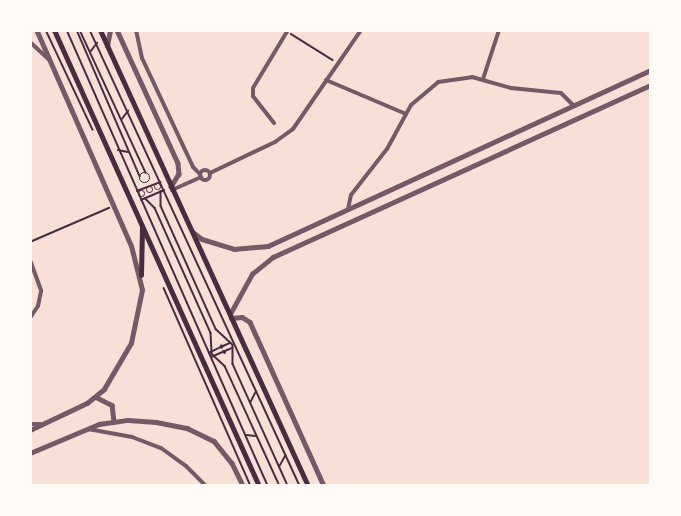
<!DOCTYPE html>
<style>
body{margin:0}
#map{position:relative;width:681px;height:516px;overflow:hidden;background:#f7e1d7;font-family:"DM Sans",sans-serif}
div>[style]{position:absolute}
[style*='--x']{left:calc(var(--x)*1px);top:calc(var(--y)*1px);width:calc(var(--w)*1px);rotate:calc(var(--a)*1deg)}
.path>*{height:1.5px;margin:-0.75px;padding:0 0.75px;transform-origin:0.75px;border-radius:0.75px;background:#4a2c40}
.path>.ring{margin:-0.75px;padding:0;box-sizing:content-box;background:none;border:1.5px solid #4a2c40;border-radius:50%}
.minor>*{height:4px;margin:-2px;padding:0 2px;transform-origin:2px;border-radius:2px;background:#755966}
.minor>.ring{margin:-2px;padding:0;box-sizing:content-box;background:none;border:4px solid #755966;border-radius:50%}
.tertiary>*{height:4.5px;margin:-2.25px;padding:0 2.25px;transform-origin:2.25px;border-radius:2.25px;background:#755966}
.secondary>*{height:5px;margin:-2.5px;padding:0 2.5px;transform-origin:2.5px;border-radius:2.5px;background:#4a2c40}
span{translate:-50% -50%;white-space:nowrap;text-align:center;line-height:1.15;-webkit-text-stroke:4.5px #fffaf5;paint-order:stroke}
.frame{position:absolute;inset:0;border:32px solid #fffaf5;pointer-events:none}
</style>
<div id="map">
<div class="path">
<div style="--x:46;--y:30;--w:110;--a:64.8"></div>
<div style="--x:67;--y:30;--w:498;--a:66.2"></div>
<div style="--x:77;--y:30;--w:159;--a:66.7"></div>
<div style="--x:80;--y:30;--w:157;--a:65.2"></div>
<div style="--x:90;--y:30;--w:502;--a:65.27"></div>
<div style="--x:291;--y:34;--w:49;--a:31.8"></div>
<div style="--x:91;--y:51;--w:10;--a:-53"></div>
<div style="--x:122;--y:119;--w:10;--a:-53"></div>
<div style="--x:118;--y:150;--w:10;--a:11"></div>
<div class="ring" style="left:140px;top:173px;width:8.5px;height:8.5px"></div>
<div class="ring" style="left:155px;top:184px;width:4.5px;height:4.5px"></div>
<div class="ring" style="left:147px;top:187px;width:4.5px;height:4.5px"></div>
<div class="ring" style="left:139px;top:191px;width:4.5px;height:4.5px"></div>
<div style="--x:137;--y:191;--w:25;--a:-21"></div>
<div style="--x:161;--y:191;--w:15;--a:90"></div>
<div style="--x:161;--y:206;--w:135;--a:65.9"></div>
<div style="--x:216;--y:329;--w:23;--a:43"></div>
<div style="--x:233;--y:345;--w:19;--a:90"></div>
<div style="--x:233;--y:364;--w:134;--a:65.7"></div>
<div style="--x:145;--y:198;--w:14;--a:45"></div>
<div style="--x:155;--y:208;--w:137;--a:65.9"></div>
<div style="--x:211;--y:333;--w:21;--a:87"></div>
<div style="--x:212;--y:354;--w:18;--a:43"></div>
<div style="--x:225;--y:366;--w:132;--a:65.4"></div>
<div style="--x:141;--y:200;--w:25;--a:-23"></div>
<div style="--x:30;--y:242;--w:86;--a:-23.3"></div>
<div style="--x:164;--y:288;--w:216;--a:66.3"></div>
<div style="--x:221;--y:346;--w:2;--a:0"></div>
<div style="--x:223;--y:346;--w:2;--a:117"></div>
<div style="--x:222;--y:348;--w:1;--a:-135"></div>
<div style="--x:221;--y:347;--w:1;--a:-90"></div>
<div style="--x:223;--y:346;--w:8;--a:-23"></div>
<div style="--x:224;--y:351;--w:1;--a:0"></div>
<div style="--x:225;--y:351;--w:2;--a:90"></div>
<div style="--x:225;--y:353;--w:2;--a:-153"></div>
<div style="--x:223;--y:352;--w:1;--a:-45"></div>
<div style="--x:225;--y:351;--w:8;--a:-23"></div>
<div style="--x:209;--y:353;--w:13;--a:-27"></div>
<div style="--x:211;--y:357;--w:13;--a:-23"></div>
<div style="--x:250;--y:403;--w:13;--a:-63"></div>
<div style="--x:246;--y:435;--w:10;--a:6"></div>
<div style="--x:279;--y:467;--w:13;--a:-61"></div>
</div>
<div class="minor">
<div style="--x:136;--y:30;--w:29;--a:78"></div>
<div style="--x:142;--y:58;--w:120;--a:64.9"></div>
<div style="--x:193;--y:167;--w:10;--a:45"></div>
<div style="--x:30;--y:42;--w:26;--a:43"></div>
<div style="--x:483;--y:79;--w:52;--a:-71.9"></div>
<div style="--x:326;--y:80;--w:87;--a:23"></div>
<div style="--x:274;--y:123;--w:34;--a:-128"></div>
<div style="--x:253;--y:96;--w:8;--a:-90"></div>
<div style="--x:253;--y:88;--w:68;--a:-58.9"></div>
<div class="ring" style="left:200px;top:170px;width:6px;height:6px"></div>
<div style="--x:210;--y:173;--w:72;--a:-25.5"></div>
<div style="--x:275;--y:142;--w:22;--a:-36"></div>
<div style="--x:293;--y:129;--w:120;--a:-55.5"></div>
<div style="--x:172;--y:190;--w:32;--a:-24"></div>
<div style="--x:348;--y:209;--w:14;--a:-78"></div>
<div style="--x:351;--y:195;--w:58;--a:-52"></div>
<div style="--x:387;--y:149;--w:50;--a:-61.4"></div>
<div style="--x:411;--y:105;--w:35;--a:-40"></div>
<div style="--x:438;--y:82;--w:34;--a:-8"></div>
<div style="--x:472;--y:77;--w:41;--a:15.8"></div>
<div style="--x:511;--y:88;--w:50;--a:5.7"></div>
<div style="--x:561;--y:93;--w:18;--a:45"></div>
<div style="--x:30;--y:260;--w:33;--a:70"></div>
<div style="--x:41;--y:291;--w:15;--a:101"></div>
<div style="--x:38;--y:306;--w:14;--a:124"></div>
<div style="--x:30;--y:424;--w:10;--a:0"></div>
<div style="--x:88;--y:429;--w:45;--a:10.3"></div>
<div style="--x:132;--y:437;--w:31;--a:21"></div>
<div style="--x:161;--y:448;--w:31;--a:36"></div>
<div style="--x:186;--y:466;--w:28;--a:45"></div>
</div>
<div class="tertiary">
<div style="--x:117;--y:30;--w:146;--a:65.4"></div>
<div style="--x:178;--y:163;--w:11;--a:85"></div>
<div style="--x:179;--y:174;--w:15;--a:122"></div>
<div style="--x:107;--y:46;--w:16;--a:-79"></div>
<div style="--x:193;--y:232;--w:11;--a:38"></div>
<div style="--x:202;--y:239;--w:34;--a:17"></div>
<div style="--x:234;--y:249;--w:34;--a:-5"></div>
<div style="--x:268;--y:246;--w:422;--a:-24.7"></div>
<div style="--x:230;--y:314;--w:46;--a:-61.2"></div>
<div style="--x:252;--y:274;--w:27;--a:-39"></div>
<div style="--x:273;--y:257;--w:415;--a:-24.5"></div>
<div style="--x:231;--y:318;--w:11;--a:-5"></div>
<div style="--x:242;--y:317;--w:9;--a:32"></div>
<div style="--x:250;--y:322;--w:180;--a:65.7"></div>
<div style="--x:96;--y:397;--w:18;--a:27"></div>
<div style="--x:112;--y:405;--w:16;--a:83"></div>
<div style="--x:30;--y:430;--w:63;--a:-25.3"></div>
<div style="--x:87;--y:403;--w:22;--a:-39"></div>
<div style="--x:104;--y:389;--w:53;--a:-59.6"></div>
<div style="--x:131;--y:343;--w:54;--a:-78.3"></div>
<div style="--x:142;--y:290;--w:45;--a:-104"></div>
<div style="--x:131;--y:246;--w:236;--a:-113.7"></div>
<div style="--x:30;--y:453;--w:75;--a:-22.8"></div>
<div style="--x:99;--y:424;--w:29;--a:-8"></div>
<div style="--x:128;--y:420;--w:28;--a:4"></div>
<div style="--x:156;--y:422;--w:32;--a:11"></div>
<div style="--x:187;--y:428;--w:30;--a:26"></div>
<div style="--x:214;--y:441;--w:28;--a:51"></div>
<div style="--x:232;--y:463;--w:25;--a:64"></div>
</div>
<div class="secondary">
<div style="--x:54;--y:30;--w:500;--a:65.8"></div>
<div style="--x:100;--y:30;--w:501;--a:65.48"></div>
<div style="--x:141;--y:275;--w:49;--a:-88.8"></div>
</div>
<div class="frame"></div>
</div>
